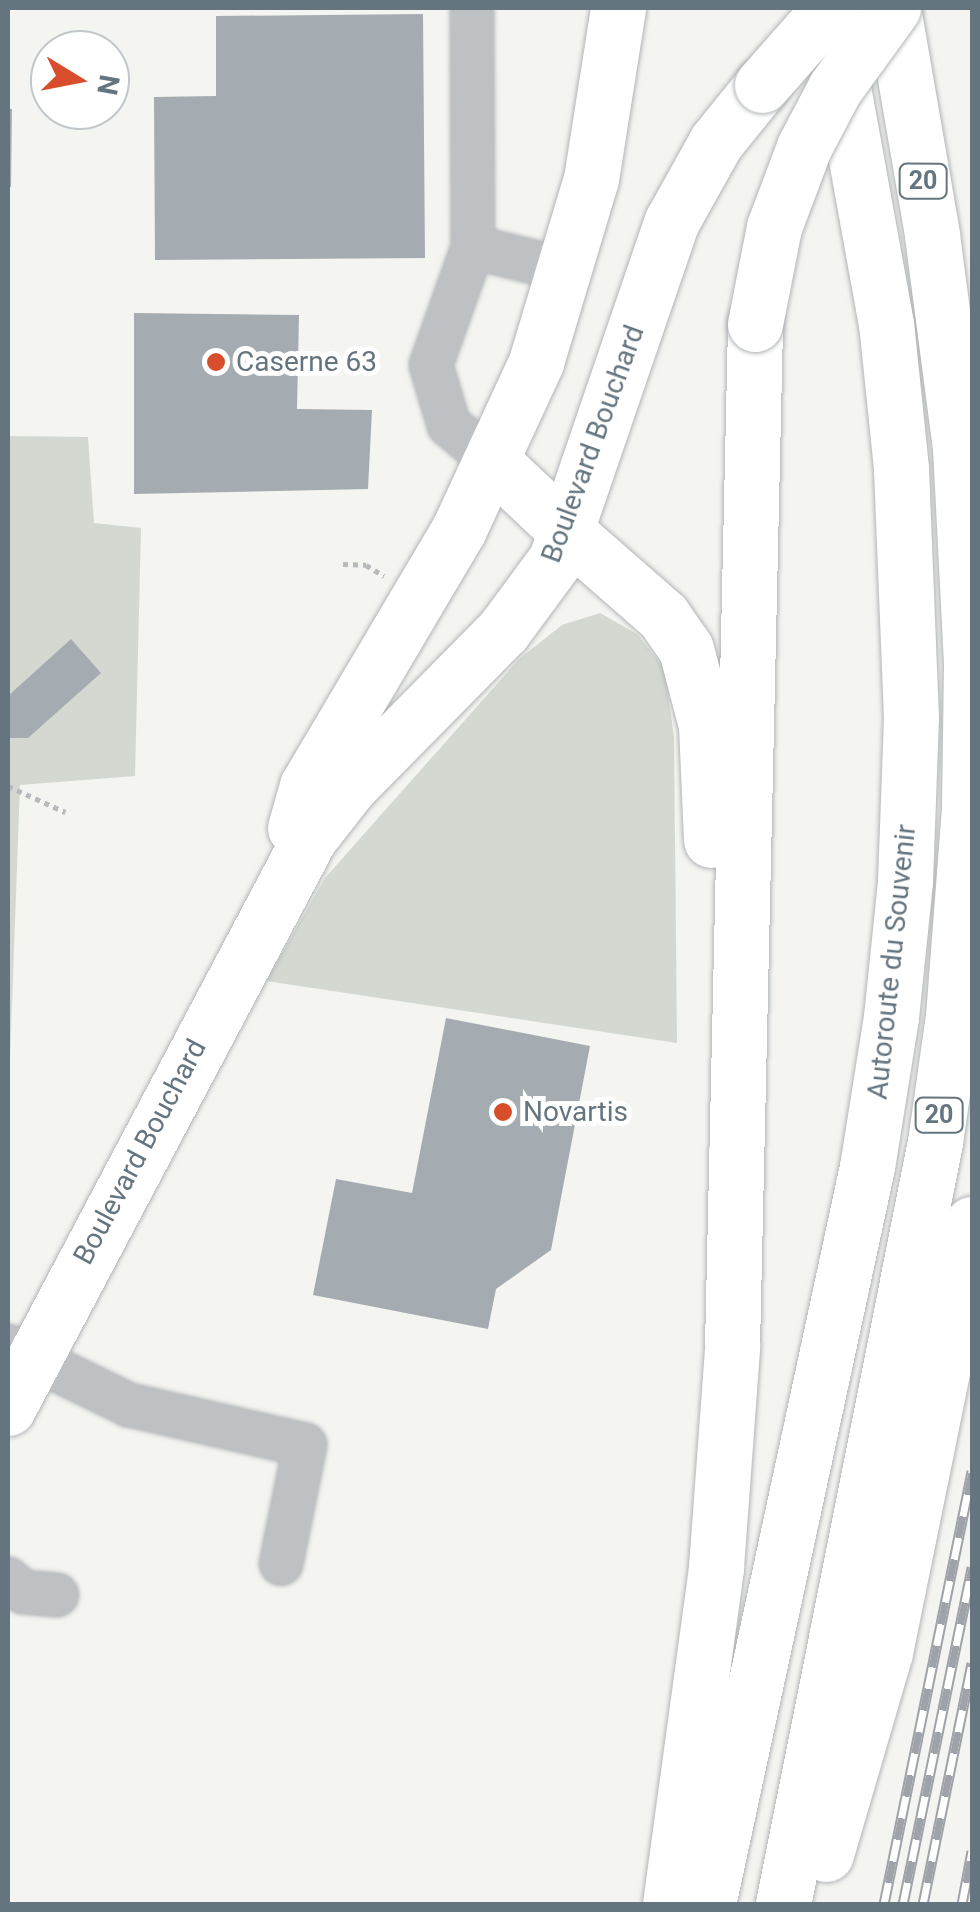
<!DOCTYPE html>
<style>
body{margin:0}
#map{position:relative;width:980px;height:1912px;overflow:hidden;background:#f4f4f0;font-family:Roboto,sans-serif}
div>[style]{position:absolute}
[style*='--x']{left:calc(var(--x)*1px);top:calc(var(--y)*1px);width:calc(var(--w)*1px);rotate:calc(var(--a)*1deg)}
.green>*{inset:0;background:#d3d9d0}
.building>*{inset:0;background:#a4acb1}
.path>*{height:5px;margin-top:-2.5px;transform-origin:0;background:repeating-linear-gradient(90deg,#b7babc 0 5px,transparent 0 10px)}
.roads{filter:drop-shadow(0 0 2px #b1b5b8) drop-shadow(0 0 2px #b1b5b8)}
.minor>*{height:42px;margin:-21px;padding:0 21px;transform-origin:21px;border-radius:21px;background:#bdc1c4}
.major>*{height:55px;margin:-27.5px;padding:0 27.5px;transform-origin:27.5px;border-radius:27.5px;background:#fff}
.highway>*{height:55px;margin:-27.5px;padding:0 27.5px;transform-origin:27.5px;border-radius:27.5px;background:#fff}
.rail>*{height:11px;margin-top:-5.5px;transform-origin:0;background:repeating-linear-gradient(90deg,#fff 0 22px,#9da3a8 0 44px);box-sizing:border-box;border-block:2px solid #9da3a8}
.bridges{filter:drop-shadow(0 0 2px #b1b5b8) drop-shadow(0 0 2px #b1b5b8)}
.major-bridge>*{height:55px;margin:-27.5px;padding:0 27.5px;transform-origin:27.5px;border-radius:27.5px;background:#fff}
.highway-bridge>*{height:55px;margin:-27.5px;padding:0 27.5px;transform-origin:27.5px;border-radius:27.5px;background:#fff}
.dots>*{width:28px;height:28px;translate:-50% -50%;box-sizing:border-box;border:5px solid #fff;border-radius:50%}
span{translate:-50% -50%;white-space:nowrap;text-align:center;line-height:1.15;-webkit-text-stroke:10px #fff;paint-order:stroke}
.shield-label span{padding:2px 8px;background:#fff;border:2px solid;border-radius:8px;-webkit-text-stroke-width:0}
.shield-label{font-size:25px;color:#657580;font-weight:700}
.poi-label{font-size:28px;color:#657580}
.left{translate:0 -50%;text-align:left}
.street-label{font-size:28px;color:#657580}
.frame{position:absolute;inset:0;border:10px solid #657580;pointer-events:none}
.north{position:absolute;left:30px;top:30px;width:100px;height:100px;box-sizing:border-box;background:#fff;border:2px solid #c1c8cc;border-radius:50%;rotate:100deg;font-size:28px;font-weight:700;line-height:40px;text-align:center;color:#657580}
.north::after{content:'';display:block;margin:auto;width:35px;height:45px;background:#d84e2c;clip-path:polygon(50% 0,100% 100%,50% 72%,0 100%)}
</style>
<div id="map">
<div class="green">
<div style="clip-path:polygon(8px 436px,88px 437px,94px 523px,141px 528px,135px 776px,20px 785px,8px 1115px)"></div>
<div style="clip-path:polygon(600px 613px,637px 634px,665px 669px,674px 738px,677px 1043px,266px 981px,325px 878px,519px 659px,562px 625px)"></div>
</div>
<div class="building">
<div style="clip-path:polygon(423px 14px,425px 258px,155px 260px,154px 97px,216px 96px,216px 16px)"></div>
<div style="clip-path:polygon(8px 109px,12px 109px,11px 187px,8px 187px)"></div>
<div style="clip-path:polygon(134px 313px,299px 315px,297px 409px,372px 410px,368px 489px,134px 494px)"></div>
<div style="clip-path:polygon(71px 639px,101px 673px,28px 738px,8px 738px,8px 696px)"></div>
<div style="clip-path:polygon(446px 1018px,590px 1046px,551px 1250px,496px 1289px,488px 1329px,313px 1295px,336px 1179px,412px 1193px)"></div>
</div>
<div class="path">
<div style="--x:343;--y:564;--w:23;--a:2"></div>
<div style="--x:366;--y:565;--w:21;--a:31"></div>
<div style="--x:8;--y:786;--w:63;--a:24.5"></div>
</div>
<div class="roads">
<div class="minor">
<div style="--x:472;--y:8;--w:239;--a:89.8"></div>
<div style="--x:473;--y:247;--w:125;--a:109.6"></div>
<div style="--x:431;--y:365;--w:63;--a:73.3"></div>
<div style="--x:449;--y:425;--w:57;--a:40.1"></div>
<div style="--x:473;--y:247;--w:96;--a:13.9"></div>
<div style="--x:8;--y:1346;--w:135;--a:26"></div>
<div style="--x:129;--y:1405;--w:180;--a:12.8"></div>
<div style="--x:305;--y:1445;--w:121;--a:101.4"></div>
<div style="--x:8;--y:1579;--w:20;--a:41"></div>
<div style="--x:23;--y:1592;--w:34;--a:5"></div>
</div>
<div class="major">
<div style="--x:493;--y:462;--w:102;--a:43.4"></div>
<div style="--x:295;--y:828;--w:44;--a:-74.1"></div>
<div style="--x:307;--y:786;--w:299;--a:-59.4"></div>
<div style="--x:459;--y:529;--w:184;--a:-65.2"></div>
<div style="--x:536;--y:362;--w:191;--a:-73.3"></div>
<div style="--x:591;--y:179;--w:173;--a:-81"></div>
<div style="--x:8;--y:1408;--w:646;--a:-62.13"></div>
<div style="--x:310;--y:837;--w:65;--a:-51.9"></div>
<div style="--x:350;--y:786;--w:218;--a:-45.4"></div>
<div style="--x:503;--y:631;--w:89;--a:-53.6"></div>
<div style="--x:556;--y:559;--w:357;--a:-71.1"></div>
<div style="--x:672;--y:221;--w:90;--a:-60.9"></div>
<div style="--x:716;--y:142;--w:73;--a:-51.1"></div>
</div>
<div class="highway">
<div style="--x:567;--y:532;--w:128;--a:41.2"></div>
<div style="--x:663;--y:616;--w:40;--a:55.1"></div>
<div style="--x:686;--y:649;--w:79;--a:75.3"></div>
<div style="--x:706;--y:725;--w:115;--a:87.5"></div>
<div style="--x:826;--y:1854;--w:210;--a:-73.7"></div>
<div style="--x:885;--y:1652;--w:437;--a:-78.5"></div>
<div style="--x:670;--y:1904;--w:340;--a:-82.2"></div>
<div style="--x:716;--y:1567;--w:221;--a:-85.8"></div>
<div style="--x:732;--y:1347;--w:1023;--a:-88.71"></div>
<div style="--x:708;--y:1904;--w:754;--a:-77.83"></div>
<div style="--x:867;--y:1167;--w:152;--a:-80.9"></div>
<div style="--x:891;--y:1017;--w:137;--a:-84.1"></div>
<div style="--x:905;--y:881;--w:163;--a:-87.9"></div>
<div style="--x:911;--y:718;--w:250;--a:-92.3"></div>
<div style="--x:901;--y:468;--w:145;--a:-95.9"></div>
<div style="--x:886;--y:324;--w:280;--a:-100.3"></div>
<div style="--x:783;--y:1904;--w:777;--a:-78.72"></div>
<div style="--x:935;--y:1142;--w:127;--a:-81.9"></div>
<div style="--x:953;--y:1016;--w:211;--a:-85.6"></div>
<div style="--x:969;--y:806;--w:142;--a:-89.2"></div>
<div style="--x:971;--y:664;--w:216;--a:-92.9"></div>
<div style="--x:960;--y:448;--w:216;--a:-97.5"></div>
<div style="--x:932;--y:234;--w:229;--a:-99.8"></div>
</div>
</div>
<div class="rail">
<div style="--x:884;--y:1904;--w:442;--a:-78.5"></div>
<div style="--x:903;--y:1904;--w:344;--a:-78.4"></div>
<div style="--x:923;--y:1904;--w:246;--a:-78.5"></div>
<div style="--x:962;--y:1904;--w:54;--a:-79.3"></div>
</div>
<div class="bridges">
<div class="major-bridge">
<div style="--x:762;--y:85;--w:103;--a:-48.6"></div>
</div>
<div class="highway-bridge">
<div style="--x:755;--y:324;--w:99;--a:-78.9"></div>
<div style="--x:774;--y:227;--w:85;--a:-69.4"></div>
<div style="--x:804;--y:147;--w:67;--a:-62.3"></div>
<div style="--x:835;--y:88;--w:99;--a:-54.1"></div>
</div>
</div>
<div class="dots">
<div style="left:216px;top:362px;background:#d84e2c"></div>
<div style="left:503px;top:1112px;background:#d84e2c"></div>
</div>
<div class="shield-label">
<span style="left:923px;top:181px">20</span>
<span style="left:939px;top:1115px">20</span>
</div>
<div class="poi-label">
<span class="left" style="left:236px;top:362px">Caserne 63</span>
<span class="left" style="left:523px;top:1112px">Novartis</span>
</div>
<div class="street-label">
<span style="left:593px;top:444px;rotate:-70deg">Boulevard Bouchard</span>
<span style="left:892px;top:962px;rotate:-84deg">Autoroute du Souvenir</span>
<span style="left:140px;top:1152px;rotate:-62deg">Boulevard Bouchard</span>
</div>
<div class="frame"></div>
<div class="north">N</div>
</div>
